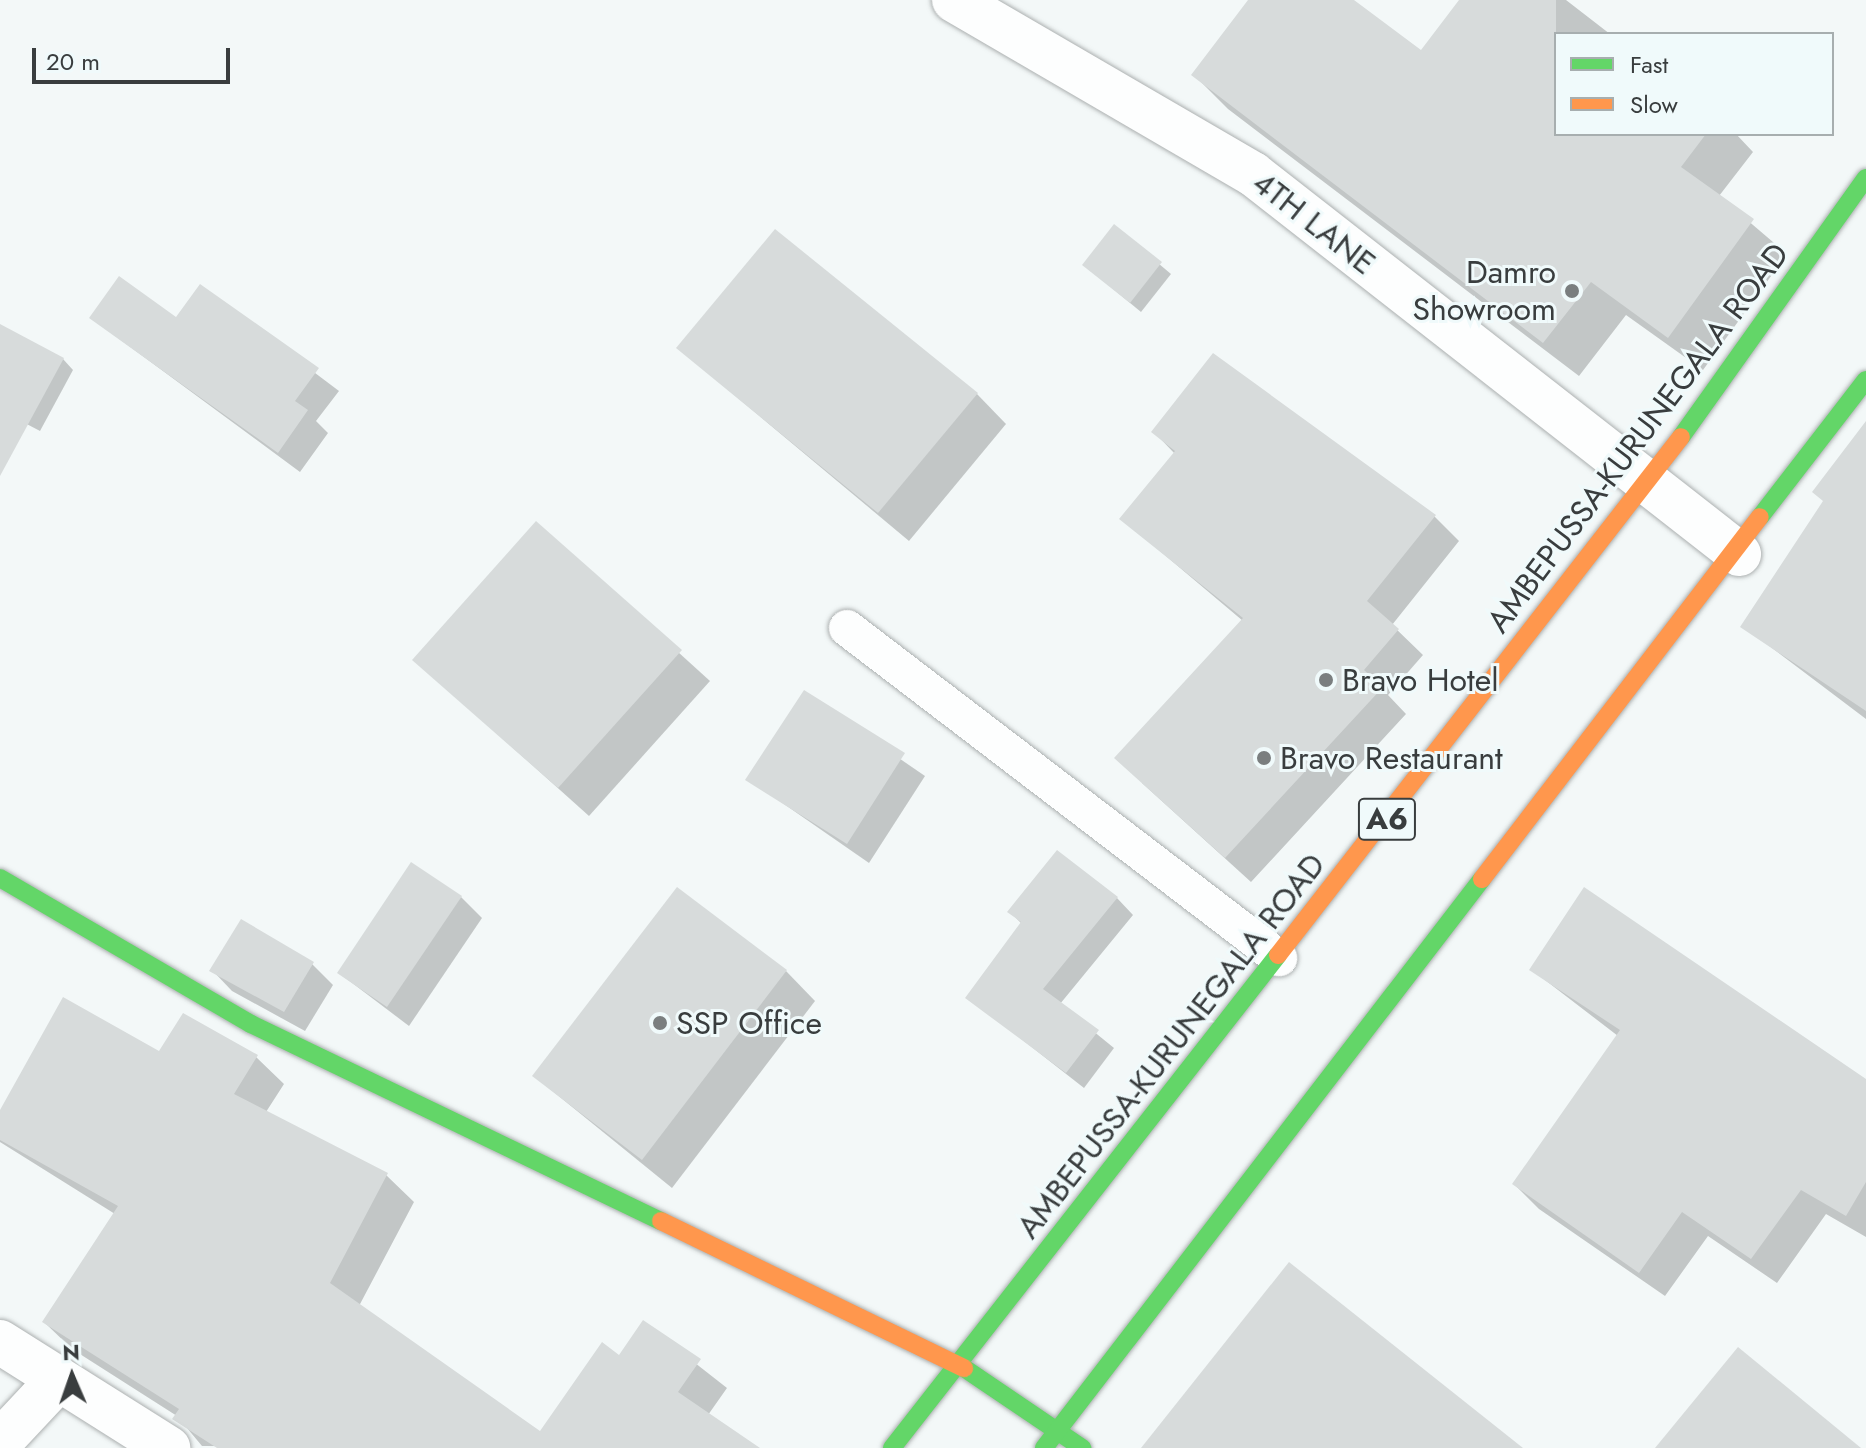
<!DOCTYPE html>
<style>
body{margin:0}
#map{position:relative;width:1866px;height:1448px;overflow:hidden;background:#f3f8f8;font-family:Jost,sans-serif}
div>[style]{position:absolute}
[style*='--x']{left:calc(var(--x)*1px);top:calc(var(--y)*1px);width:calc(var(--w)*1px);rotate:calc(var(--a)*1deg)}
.shadow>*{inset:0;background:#0003}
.building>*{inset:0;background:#d7dbdb}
.roads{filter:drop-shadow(0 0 2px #acb0b0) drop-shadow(0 0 2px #acb0b0)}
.lane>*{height:36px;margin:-18px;padding:0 18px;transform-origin:18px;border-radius:18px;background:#fdfefe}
.street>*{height:44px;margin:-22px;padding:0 22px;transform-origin:22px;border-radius:22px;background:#fdfefe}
.fast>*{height:18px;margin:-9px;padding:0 9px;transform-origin:9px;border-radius:9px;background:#63d668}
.slow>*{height:18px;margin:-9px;padding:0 9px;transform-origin:9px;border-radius:9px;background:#ff974d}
.dots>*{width:22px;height:22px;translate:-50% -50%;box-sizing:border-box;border:4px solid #f0fafb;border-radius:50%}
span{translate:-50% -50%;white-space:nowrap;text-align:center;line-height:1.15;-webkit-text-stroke:6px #f0fafb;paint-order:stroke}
.shield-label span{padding:2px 6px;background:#f0fafb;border:2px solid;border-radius:6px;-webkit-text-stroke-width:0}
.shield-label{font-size:30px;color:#393d3e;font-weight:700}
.street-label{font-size:32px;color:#393d3e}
.poi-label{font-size:32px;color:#393d3e}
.right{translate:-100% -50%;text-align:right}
.left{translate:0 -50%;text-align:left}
.legend{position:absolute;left:1554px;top:32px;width:280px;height:104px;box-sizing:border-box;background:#f0fafb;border:2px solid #a7aeaf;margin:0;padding:10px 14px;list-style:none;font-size:24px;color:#393d3e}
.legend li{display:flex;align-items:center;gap:16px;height:40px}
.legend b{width:40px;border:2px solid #a7aeaf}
.north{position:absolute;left:32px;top:1336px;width:80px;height:80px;-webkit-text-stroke:6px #f0fafb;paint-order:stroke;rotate:358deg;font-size:22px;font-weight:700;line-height:32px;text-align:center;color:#393d3e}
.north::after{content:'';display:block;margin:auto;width:28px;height:36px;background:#393d3e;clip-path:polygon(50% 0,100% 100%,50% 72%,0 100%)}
.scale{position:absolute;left:32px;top:48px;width:198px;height:36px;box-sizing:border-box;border:4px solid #393d3e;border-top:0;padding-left:10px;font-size:24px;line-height:28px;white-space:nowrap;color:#393d3e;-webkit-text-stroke:6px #f0fafb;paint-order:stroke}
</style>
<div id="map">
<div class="shadow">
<div style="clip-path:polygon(1250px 0,1351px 0,1421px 52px,1462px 0,1566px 0,1610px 34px,1556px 34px,1556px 134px,1736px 134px,1753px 152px,1719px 196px,1787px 254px,1703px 370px,1626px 315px,1579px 376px,1228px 109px,1194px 75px)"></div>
<div style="clip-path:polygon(1114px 226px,1171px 274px,1141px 312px,1084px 265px)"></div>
<div style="clip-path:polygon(201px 287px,339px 391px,316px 421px,328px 433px,300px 472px,91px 318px,177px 319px)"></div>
<div style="clip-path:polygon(0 345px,63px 359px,73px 370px,40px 431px,0 410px)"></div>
<div style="clip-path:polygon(678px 348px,977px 394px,1006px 424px,909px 541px)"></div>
<div style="clip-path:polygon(1866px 424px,1866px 719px,1743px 626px,1825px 502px)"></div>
<div style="clip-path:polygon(1154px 432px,1434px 516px,1459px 541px,1392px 625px,1423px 655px,1388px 695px,1406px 714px,1251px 882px,1142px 783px,1243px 621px,1122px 519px,1175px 454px)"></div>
<div style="clip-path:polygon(537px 524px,710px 681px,589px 816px,415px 660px)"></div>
<div style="clip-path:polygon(804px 693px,925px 776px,869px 863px,748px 779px)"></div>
<div style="clip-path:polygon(461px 897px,482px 918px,409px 1026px,339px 973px)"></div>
<div style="clip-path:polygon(1117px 898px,1133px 915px,1060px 1004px,1114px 1048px,1084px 1088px,968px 997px,1022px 924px,1010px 912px)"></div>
<div style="clip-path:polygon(312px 964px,333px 985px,305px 1031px,232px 991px,212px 970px)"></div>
<div style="clip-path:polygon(1532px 970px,1866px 1081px,1866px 1237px,1826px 1214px,1777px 1283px,1708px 1236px,1665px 1296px,1539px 1209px,1514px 1184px,1618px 1036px)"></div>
<div style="clip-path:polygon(786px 971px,815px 1001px,672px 1188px,534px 1076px)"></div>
<div style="clip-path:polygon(160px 1054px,256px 1057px,284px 1084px,266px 1112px,386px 1175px,414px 1202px,359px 1306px,540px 1433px,620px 1357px,644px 1323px,727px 1388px,708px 1415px,757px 1448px,202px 1446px,177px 1416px,72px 1349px,44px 1322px,115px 1214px,0 1142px,0 1114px)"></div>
</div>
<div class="building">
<div style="clip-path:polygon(1248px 0,1354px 0,1421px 50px,1459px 0,1556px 0,1556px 134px,1706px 134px,1681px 167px,1754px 219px,1668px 338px,1591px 282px,1543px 343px,1191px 75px)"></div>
<div style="clip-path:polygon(1114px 224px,1162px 262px,1130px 303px,1082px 265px)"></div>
<div style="clip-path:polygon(775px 229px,978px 393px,878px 513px,676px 348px)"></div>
<div style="clip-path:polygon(119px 276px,176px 317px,200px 284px,319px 368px,295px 401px,308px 410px,278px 453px,89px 318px)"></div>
<div style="clip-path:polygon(0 324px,64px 358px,0 476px)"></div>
<div style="clip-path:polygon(1213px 353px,1436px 515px,1367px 601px,1399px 629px,1364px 670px,1383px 687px,1225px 858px,1114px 758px,1243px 618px,1119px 519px,1175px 451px,1151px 432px)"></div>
<div style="clip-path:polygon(1866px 421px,1866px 711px,1740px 627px,1823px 501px,1812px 492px)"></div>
<div style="clip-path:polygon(536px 521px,682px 650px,558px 788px,412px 660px)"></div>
<div style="clip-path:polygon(804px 690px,905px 753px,847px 844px,745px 780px)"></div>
<div style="clip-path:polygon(1057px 850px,1118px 897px,1043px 989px,1099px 1030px,1066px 1073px,965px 998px,1021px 922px,1007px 912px)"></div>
<div style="clip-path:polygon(411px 862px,462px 896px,387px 1007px,337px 973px)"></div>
<div style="clip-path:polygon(677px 887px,787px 970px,642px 1160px,532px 1076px)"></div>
<div style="clip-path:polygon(1584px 887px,1866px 1079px,1866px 1182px,1846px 1216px,1801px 1190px,1751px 1259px,1682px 1212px,1639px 1273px,1512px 1184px,1620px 1030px,1529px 970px)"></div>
<div style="clip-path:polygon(241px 919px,314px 962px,284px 1012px,209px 971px)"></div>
<div style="clip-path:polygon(63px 997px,159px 1051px,183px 1013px,258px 1055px,234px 1094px,388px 1173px,330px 1283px,540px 1431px,602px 1342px,619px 1355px,643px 1320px,701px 1359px,678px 1392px,760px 1448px,217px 1448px,172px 1419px,179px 1409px,42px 1322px,118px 1206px,0 1140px,0 1110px)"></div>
<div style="clip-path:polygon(1289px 1262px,1523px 1448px,1141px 1448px)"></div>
<div style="clip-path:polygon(1738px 1347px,1861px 1448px,1655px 1448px)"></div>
</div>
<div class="roads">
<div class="lane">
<div style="--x:847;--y:628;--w:544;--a:37.38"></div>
</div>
<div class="street">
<div style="--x:954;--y:0;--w:346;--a:30.2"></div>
<div style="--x:1253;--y:174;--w:617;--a:38.02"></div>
<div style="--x:0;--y:1342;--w:199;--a:32.2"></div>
<div style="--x:0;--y:1442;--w:85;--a:-46.9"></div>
</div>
<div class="fast">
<div style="--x:1681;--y:437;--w:318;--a:-54.5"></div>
<div style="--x:1760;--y:517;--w:173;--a:-52.3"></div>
<div style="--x:0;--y:878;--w:290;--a:30.2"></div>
<div style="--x:251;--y:1024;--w:455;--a:25.7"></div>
<div style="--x:964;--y:1368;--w:143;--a:34.1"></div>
<div style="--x:892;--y:1448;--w:626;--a:-51.94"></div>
<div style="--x:1044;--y:1448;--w:718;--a:-52.41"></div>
</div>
<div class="slow">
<div style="--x:1482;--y:879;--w:456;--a:-52.5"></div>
<div style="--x:1278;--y:955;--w:656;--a:-52.12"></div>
<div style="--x:661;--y:1221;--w:337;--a:25.9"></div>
</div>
</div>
<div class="dots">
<div style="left:1572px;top:291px;background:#7a7e7f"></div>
<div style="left:1326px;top:680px;background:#7a7e7f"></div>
<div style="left:1264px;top:758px;background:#7a7e7f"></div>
<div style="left:660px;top:1023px;background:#7a7e7f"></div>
</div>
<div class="shield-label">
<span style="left:1387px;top:819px">A6</span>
</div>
<div class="street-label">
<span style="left:1314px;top:223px;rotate:38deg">4TH LANE</span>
<span style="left:1638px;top:438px;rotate:-53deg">AMBEPUSSA-KURUNEGALA ROAD</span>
<span style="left:1171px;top:1046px;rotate:-52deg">AMBEPUSSA-KURUNEGALA ROAD</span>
</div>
<div class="poi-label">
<span class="right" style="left:1556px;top:291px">Damro<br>Showroom</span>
<span class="left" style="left:1342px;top:680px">Bravo Hotel</span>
<span class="left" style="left:1280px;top:758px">Bravo Restaurant</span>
<span class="left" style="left:676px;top:1023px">SSP Office</span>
</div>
<ul class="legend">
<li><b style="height:10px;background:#63d668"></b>Fast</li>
<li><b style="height:10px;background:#ff974d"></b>Slow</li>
</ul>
<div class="north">N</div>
<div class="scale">20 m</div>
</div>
